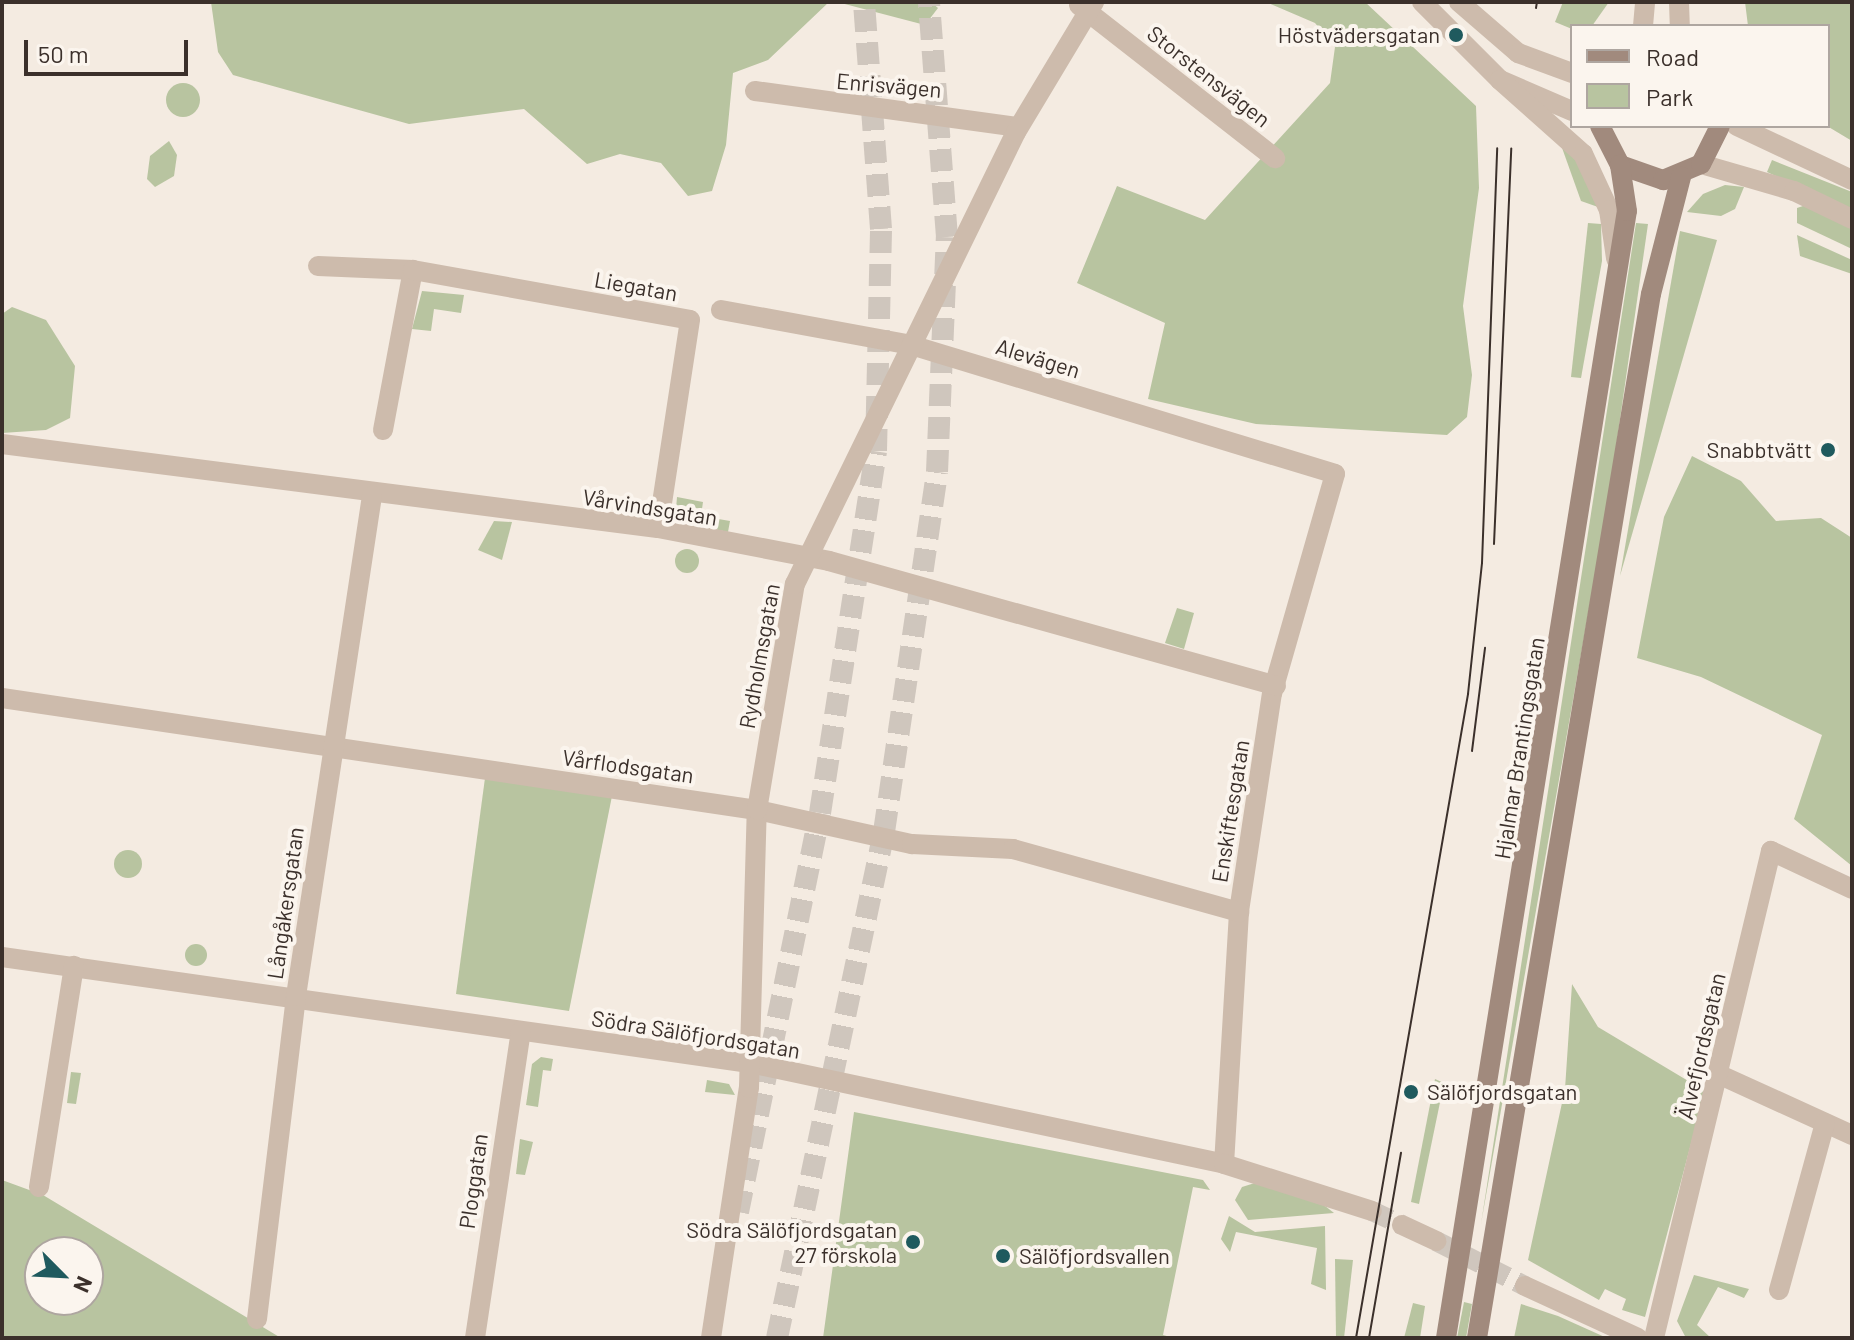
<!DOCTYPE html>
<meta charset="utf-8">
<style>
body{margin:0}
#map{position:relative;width:1854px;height:1340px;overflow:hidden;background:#f4ebe1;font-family:Barlow,sans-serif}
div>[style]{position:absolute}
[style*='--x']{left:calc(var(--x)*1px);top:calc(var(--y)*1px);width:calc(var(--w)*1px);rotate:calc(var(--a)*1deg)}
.green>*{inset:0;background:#b8c4a0}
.round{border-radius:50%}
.minor-tunnel>*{height:20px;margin-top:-10px;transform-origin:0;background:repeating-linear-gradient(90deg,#cfc6bd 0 20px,transparent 0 30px)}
.trunk-tunnel>*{height:22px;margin-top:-11px;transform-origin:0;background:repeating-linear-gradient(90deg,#cfc6bd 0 22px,transparent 0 33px)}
.minor>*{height:20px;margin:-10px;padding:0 10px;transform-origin:10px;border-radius:10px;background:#cdbbac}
.tertiary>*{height:20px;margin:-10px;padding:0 10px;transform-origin:10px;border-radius:10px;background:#cdbbac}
.secondary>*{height:20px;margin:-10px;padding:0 10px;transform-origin:10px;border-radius:10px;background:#a18a7d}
.tram>*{height:2px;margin:-1px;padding:0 1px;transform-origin:1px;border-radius:1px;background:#3b302b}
.dots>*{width:22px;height:22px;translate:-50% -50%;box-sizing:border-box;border:4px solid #fbf5ee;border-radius:50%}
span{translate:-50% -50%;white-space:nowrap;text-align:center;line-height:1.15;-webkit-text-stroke:8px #fbf5ee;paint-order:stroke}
.poi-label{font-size:22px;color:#3b302b}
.right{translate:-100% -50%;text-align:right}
.left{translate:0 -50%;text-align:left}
.street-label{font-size:22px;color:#3b302b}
.frame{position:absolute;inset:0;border:4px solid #3b302b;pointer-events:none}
.legend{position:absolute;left:1570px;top:24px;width:260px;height:104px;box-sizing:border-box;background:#fbf5ee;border:2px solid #aea6a0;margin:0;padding:10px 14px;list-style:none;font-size:24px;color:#3b302b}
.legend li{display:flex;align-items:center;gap:16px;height:40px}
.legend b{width:40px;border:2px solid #aea6a0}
.north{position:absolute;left:24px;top:1236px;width:80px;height:80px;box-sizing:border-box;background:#fbf5ee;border:2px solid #aea6a0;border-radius:50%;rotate:114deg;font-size:22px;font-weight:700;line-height:32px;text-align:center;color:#3b302b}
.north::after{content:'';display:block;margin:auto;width:28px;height:36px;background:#1f5a5e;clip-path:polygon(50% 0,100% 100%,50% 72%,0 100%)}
.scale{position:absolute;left:24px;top:40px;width:164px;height:36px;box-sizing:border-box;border:4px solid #3b302b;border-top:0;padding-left:10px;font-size:24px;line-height:28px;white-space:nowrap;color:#3b302b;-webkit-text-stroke:6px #fbf5ee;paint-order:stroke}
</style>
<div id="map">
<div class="green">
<div style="clip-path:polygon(211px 2px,829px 2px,768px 60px,733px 73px,726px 145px,712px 191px,688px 196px,661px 163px,620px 154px,587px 164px,524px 109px,409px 124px,233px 75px,218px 52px)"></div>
<div style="clip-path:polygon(837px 2px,931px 2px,938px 8px,925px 25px)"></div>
<div style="clip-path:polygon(1266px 2px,1365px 2px,1476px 106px,1479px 188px,1463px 306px,1472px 375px,1467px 417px,1447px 435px,1256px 424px,1148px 399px,1165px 323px,1077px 283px,1117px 186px,1205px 220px,1330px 83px,1335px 47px,1315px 23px)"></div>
<div style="clip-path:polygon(1563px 2px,1609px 2px,1592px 26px,1572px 29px,1555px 22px)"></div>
<div style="clip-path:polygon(1745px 2px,1852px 2px,1852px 141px,1827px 126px,1828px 26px,1748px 26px)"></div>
<div class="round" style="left:166px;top:83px;width:34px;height:34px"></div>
<div style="clip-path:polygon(169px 141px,177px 155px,174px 176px,155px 187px,147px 179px,150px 156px)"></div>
<div style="clip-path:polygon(1561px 145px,1576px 159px,1598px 207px,1581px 201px)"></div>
<div style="clip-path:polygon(1772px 160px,1852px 192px,1852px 212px,1767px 172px)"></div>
<div style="clip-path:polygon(1725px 185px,1744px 187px,1735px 209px,1721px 216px,1687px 212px,1703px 194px)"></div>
<div style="clip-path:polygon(1806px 205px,1852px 227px,1852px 249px,1797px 223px,1797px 208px)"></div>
<div style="clip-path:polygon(1588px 223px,1601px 224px,1602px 261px,1581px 378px,1571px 377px)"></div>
<div style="clip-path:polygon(1636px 223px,1648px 224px,1610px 489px,1481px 1224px)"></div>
<div style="clip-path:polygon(1680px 231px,1717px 240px,1620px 576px,1639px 466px)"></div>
<div style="clip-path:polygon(1797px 235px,1852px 260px,1852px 274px,1800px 256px)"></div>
<div style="clip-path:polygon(422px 291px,464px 295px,461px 313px,434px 309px,431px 331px,412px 329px)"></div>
<div style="clip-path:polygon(12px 307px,46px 320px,75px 366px,70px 418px,46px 430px,2px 433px,2px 314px)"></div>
<div style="clip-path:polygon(1692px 456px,1741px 481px,1776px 521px,1821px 518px,1852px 538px,1852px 866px,1794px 819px,1822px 735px,1701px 677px,1637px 658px,1664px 517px)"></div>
<div style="clip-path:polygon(677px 497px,703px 502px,701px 516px,730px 521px,728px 532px,675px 521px)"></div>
<div style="clip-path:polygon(494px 521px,512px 522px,502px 560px,478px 550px)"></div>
<div class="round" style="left:675px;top:549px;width:24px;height:24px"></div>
<div style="clip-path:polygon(1177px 608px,1194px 613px,1184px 649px,1165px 643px)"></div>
<div style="clip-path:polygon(485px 778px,612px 796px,569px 1011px,456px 994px)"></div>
<div class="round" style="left:114px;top:850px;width:28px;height:28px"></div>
<div class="round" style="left:185px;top:944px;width:22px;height:22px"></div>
<div style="clip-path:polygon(1572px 984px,1598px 1027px,1705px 1091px,1645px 1317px,1622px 1310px,1626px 1299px,1605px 1289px,1599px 1300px,1528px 1260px,1565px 1089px)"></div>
<div style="clip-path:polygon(541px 1057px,553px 1059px,551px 1071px,543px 1070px,538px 1107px,526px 1105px,532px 1064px)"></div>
<div style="clip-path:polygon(71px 1072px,81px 1073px,76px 1104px,67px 1103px)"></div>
<div style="clip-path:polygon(1435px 1079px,1444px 1083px,1419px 1204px,1411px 1202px)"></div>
<div style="clip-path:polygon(707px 1080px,729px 1084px,735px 1095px,705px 1092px)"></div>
<div style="clip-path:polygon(854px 1112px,1203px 1180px,1210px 1190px,1193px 1187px,1163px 1335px,1174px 1338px,823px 1338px)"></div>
<div style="clip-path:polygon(520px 1139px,533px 1142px,525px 1175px,516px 1174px)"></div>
<div style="clip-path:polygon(evenodd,2px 1180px,43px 1195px,281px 1338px,2px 1338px,2px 1180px,40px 1252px,88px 1252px,88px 1300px,40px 1300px,40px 1252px)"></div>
<div style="clip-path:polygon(1258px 1182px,1320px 1202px,1334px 1213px,1248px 1220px,1235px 1200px,1242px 1187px)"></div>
<div style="clip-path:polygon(1229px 1216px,1255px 1232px,1325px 1226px,1326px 1290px,1311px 1284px,1317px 1248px,1236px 1232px,1230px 1252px,1221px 1239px)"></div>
<div style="clip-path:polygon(1335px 1259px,1353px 1260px,1344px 1338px,1336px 1338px)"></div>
<div style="clip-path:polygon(1694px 1275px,1749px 1289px,1744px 1298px,1718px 1287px,1697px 1325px,1711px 1338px,1686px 1338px,1677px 1321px)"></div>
<div style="clip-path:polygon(1464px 1302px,1472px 1304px,1466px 1338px,1457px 1338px)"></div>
<div style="clip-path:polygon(1413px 1303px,1425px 1306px,1420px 1338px,1404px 1338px)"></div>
<div style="clip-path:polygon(1521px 1304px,1558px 1316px,1607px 1338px,1514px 1338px)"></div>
</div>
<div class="minor-tunnel">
<div style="--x:1372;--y:1211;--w:33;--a:25"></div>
<div style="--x:1436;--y:1241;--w:100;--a:26.8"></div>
</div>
<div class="trunk-tunnel">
<div style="--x:738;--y:1212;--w:407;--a:-78.4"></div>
<div style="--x:820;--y:813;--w:366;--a:-81.2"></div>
<div style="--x:876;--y:451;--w:222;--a:-88.7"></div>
<div style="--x:881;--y:229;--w:228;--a:-94.3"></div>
<div style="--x:777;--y:1338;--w:517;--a:-78.06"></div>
<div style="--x:884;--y:832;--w:364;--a:-81.6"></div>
<div style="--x:937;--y:472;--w:235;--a:-87.6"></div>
<div style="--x:947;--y:237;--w:236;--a:-94.4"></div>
</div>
<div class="minor">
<div style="--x:1679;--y:2;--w:24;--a:88"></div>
<div style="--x:1079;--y:5;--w:249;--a:38"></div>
<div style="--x:1643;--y:26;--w:24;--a:-85"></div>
<div style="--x:755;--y:91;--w:266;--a:7.8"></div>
<div style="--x:318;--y:266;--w:95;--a:2.4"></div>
<div style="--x:721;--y:310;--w:193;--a:10.4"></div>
<div style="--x:911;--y:345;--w:443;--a:16.9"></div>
<div style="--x:1335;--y:474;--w:228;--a:106"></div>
<div style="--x:1272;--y:693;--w:221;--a:98.6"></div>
<div style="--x:1239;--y:912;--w:252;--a:93.4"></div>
<div style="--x:383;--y:430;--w:163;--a:-79.4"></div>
<div style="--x:413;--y:270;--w:281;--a:10.2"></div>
<div style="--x:690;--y:320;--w:210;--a:98.7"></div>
<div style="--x:2;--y:444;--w:661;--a:7.3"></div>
<div style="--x:658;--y:528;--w:174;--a:10.9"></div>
<div style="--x:829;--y:561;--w:464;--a:15.6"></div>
<div style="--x:2;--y:698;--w:763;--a:8.44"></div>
<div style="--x:757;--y:810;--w:159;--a:12.4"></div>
<div style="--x:912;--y:844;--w:101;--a:2.8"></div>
<div style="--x:1013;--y:849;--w:235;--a:15.6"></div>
<div style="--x:2;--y:957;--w:755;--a:8.07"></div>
<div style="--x:750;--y:1063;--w:485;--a:12"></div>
<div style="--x:1224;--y:1164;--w:155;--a:17.6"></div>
<div style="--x:1718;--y:1074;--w:147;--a:24.5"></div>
<div style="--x:39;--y:1187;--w:224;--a:-81"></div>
<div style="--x:1402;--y:1225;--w:38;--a:25"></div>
<div style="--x:1525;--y:1286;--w:124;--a:24.7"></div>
<div style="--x:1779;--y:1290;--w:173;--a:-74.6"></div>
<div style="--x:257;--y:1319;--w:325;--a:-83.1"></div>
<div style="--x:296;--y:996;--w:506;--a:-81.36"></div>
<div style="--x:475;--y:1338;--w:310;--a:-81.5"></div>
<div style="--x:711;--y:1338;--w:253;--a:-81.4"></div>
<div style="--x:749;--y:1088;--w:278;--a:-88.4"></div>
<div style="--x:757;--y:810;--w:229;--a:-80.5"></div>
<div style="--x:795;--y:584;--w:503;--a:-63.94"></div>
<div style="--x:1016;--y:132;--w:152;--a:-59"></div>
<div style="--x:1654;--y:1338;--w:501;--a:-76.49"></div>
<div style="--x:1771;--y:851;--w:89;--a:25.1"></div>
</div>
<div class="tertiary">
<div style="--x:1422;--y:2;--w:110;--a:45"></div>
<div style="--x:1500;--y:80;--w:78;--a:23.3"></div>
<div style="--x:1459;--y:2;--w:78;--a:40.8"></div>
<div style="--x:1518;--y:53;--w:58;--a:20.3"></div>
<div style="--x:1500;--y:80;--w:111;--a:41.7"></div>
<div style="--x:1583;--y:154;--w:62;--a:65.1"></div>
<div style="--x:1609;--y:210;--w:49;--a:81.7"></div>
<div style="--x:1737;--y:126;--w:127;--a:25.2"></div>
<div style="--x:1701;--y:164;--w:97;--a:16.2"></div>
<div style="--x:1794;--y:191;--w:64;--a:25.8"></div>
</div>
<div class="secondary">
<div style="--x:1600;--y:126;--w:44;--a:62.9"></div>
<div style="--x:1620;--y:165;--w:46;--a:19.2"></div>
<div style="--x:1663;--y:180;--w:41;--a:-22.8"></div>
<div style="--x:1701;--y:164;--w:42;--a:-63.4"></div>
<div style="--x:1446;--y:1338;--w:1141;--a:-80.88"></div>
<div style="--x:1627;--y:211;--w:47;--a:-98.7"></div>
<div style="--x:1477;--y:1338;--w:1058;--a:-80.54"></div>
<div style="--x:1651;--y:294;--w:121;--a:-75.6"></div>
</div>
<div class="tram">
<div style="--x:1536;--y:8;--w:6;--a:-81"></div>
<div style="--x:1494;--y:544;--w:396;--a:-87.5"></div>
<div style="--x:1472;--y:751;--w:104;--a:-82.8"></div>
<div style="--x:1356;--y:1338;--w:654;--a:-80.13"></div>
<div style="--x:1468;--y:694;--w:132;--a:-83.9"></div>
<div style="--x:1482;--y:563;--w:415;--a:-87.9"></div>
<div style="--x:1369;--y:1338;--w:188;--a:-80.2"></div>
</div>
<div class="dots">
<div style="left:1456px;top:35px;background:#1f5a5e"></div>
<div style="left:1828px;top:450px;background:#1f5a5e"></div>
<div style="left:1411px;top:1092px;background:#1f5a5e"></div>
<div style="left:913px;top:1242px;background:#1f5a5e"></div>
<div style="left:1003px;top:1256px;background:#1f5a5e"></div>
</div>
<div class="poi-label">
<span class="right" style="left:1440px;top:35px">Höstvädersgatan</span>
<span class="right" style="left:1812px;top:450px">Snabbtvätt</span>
<span class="left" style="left:1427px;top:1092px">Sälöfjordsgatan</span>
<span class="right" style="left:897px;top:1242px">Södra Sälöfjordsgatan<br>27 förskola</span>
<span class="left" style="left:1019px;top:1256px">Sälöfjordsvallen</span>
</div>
<div class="street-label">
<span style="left:1209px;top:76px;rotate:38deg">Storstensvägen</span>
<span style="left:889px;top:85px;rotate:5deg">Enrisvägen</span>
<span style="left:636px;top:286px;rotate:10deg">Liegatan</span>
<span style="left:1038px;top:358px;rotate:17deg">Alevägen</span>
<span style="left:650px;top:507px;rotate:9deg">Vårvindsgatan</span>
<span style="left:759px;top:656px;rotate:-80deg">Rydholmsgatan</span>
<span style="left:1519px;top:748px;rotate:-81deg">Hjalmar Brantingsgatan</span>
<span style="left:628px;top:766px;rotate:8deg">Vårflodsgatan</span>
<span style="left:1230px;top:811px;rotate:-81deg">Enskiftesgatan</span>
<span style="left:285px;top:903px;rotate:-82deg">Långåkersgatan</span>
<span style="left:696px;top:1034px;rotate:9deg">Södra Sälöfjordsgatan</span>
<span style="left:1701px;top:1046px;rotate:-77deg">Älvefjordsgatan</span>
<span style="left:473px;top:1181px;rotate:-82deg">Ploggatan</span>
</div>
<div class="frame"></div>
<ul class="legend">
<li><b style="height:10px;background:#a18a7d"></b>Road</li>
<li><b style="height:22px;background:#b8c4a0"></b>Park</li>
</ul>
<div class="north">N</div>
<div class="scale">50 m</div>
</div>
